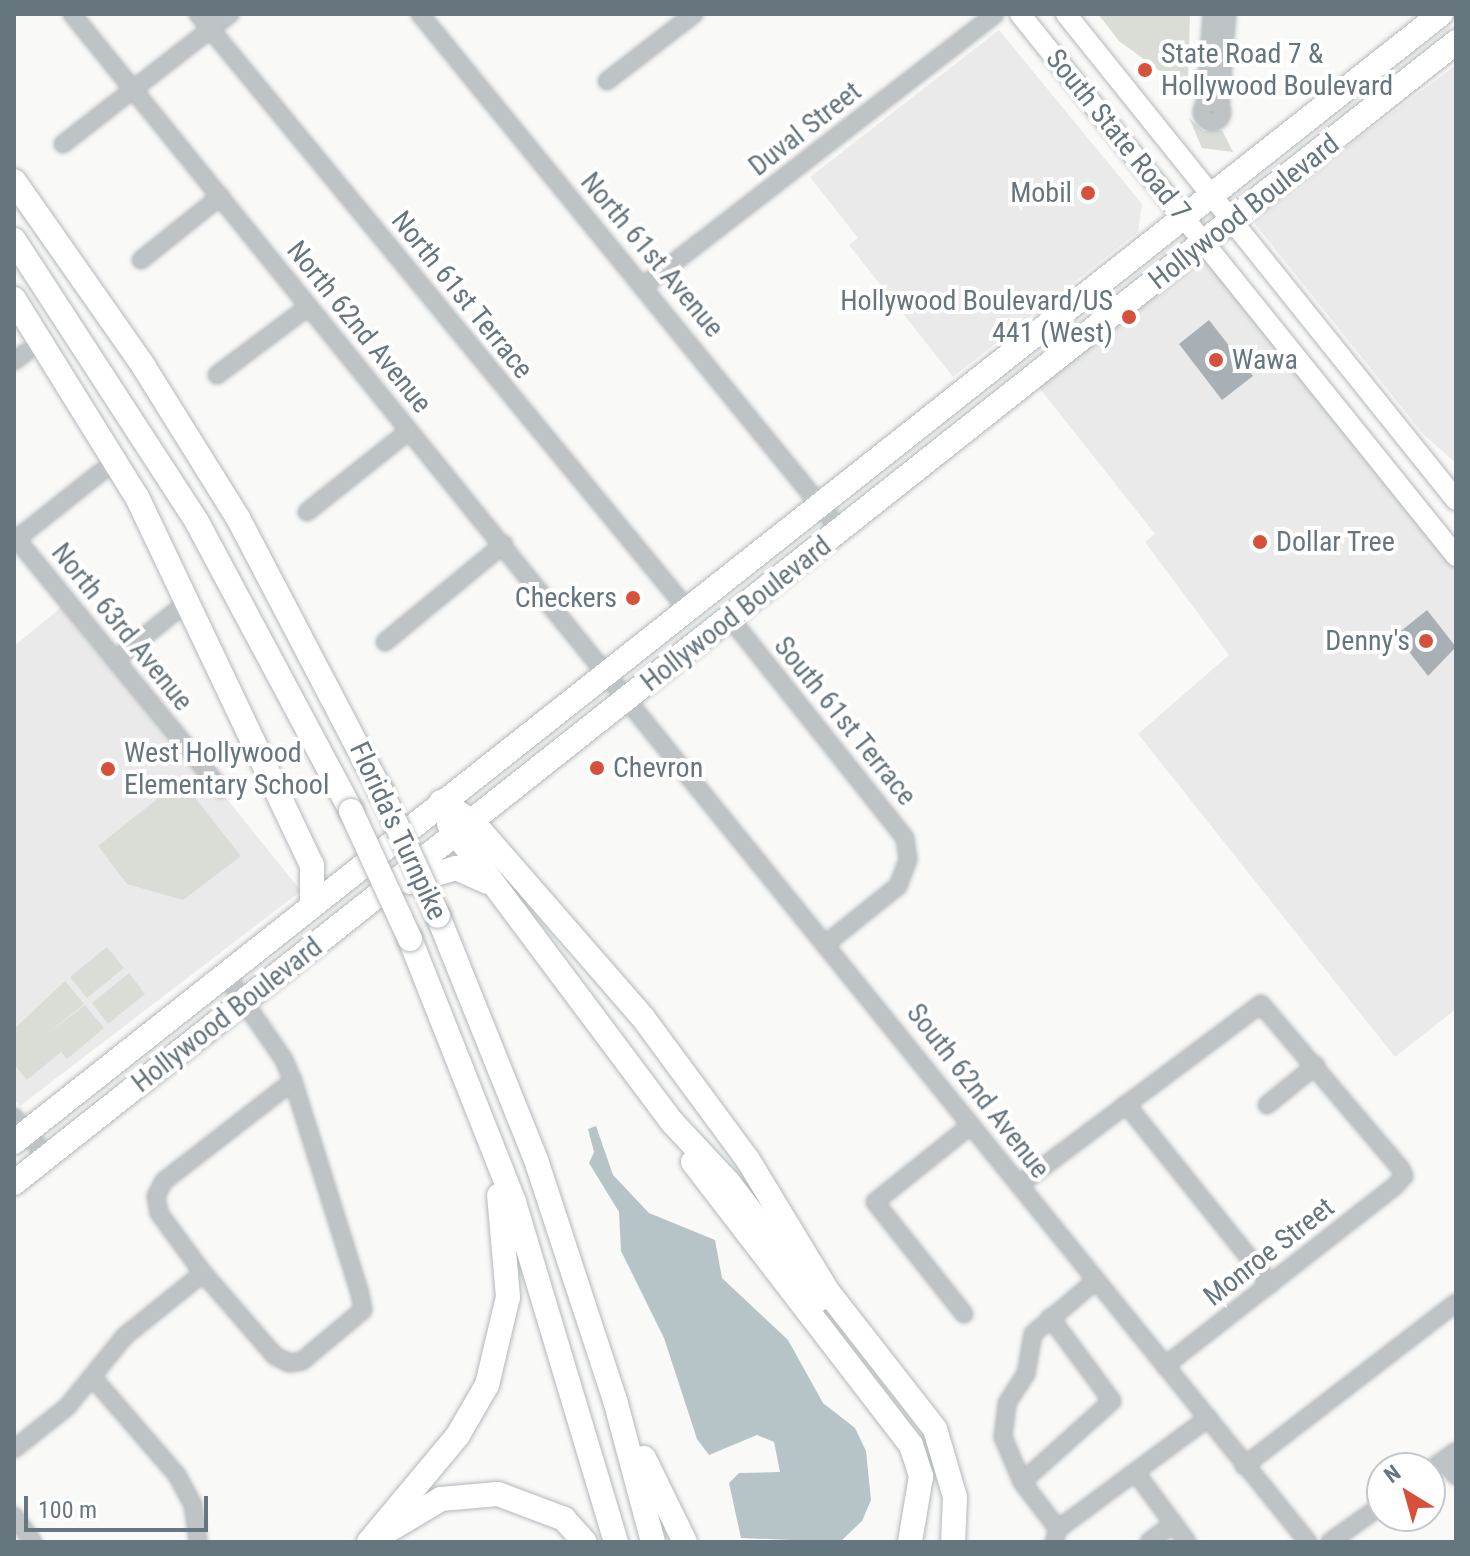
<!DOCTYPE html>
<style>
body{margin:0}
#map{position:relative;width:1470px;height:1556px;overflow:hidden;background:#f9f9f7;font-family:"Roboto Condensed",sans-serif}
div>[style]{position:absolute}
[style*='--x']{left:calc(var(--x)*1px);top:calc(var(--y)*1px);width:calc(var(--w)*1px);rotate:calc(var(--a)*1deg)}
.built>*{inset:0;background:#eaeaea}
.green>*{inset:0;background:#d9ddd6}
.water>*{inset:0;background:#b7c4c7}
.building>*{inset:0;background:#a8b0b5}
.roads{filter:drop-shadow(0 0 2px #b2b8bb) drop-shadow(0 0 2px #b2b8bb)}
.minor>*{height:16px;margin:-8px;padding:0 8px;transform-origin:8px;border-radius:8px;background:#bec3c6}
.minor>.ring{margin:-8px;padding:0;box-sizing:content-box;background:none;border:16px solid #bec3c6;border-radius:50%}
.major>*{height:20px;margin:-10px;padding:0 10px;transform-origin:10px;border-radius:10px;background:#fff}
.highway>*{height:24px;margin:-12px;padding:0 12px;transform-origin:12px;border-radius:12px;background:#fff}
.bridges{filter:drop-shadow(0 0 2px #b4b8bb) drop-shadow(0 0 2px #b4b8bb)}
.highway-bridge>*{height:24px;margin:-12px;padding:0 12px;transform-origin:12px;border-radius:12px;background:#fff}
.dots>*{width:22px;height:22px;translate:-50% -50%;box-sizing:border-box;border:4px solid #fff;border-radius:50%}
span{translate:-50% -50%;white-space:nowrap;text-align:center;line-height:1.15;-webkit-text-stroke:8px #fff;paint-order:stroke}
.poi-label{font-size:28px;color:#66767f}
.left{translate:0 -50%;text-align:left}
.right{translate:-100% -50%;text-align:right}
.street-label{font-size:28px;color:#66767f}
.frame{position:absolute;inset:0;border:16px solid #66767f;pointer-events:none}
.north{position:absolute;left:1366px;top:1452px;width:80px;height:80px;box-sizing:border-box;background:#fff;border:2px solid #c2c8cc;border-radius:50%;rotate:323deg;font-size:22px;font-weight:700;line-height:32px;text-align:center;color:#66767f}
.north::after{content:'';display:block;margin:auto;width:28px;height:36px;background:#d5513b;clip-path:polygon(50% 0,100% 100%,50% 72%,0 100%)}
.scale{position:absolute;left:24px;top:1496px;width:184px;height:36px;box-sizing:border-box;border:4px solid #66767f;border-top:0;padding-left:10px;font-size:24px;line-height:28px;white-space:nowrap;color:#66767f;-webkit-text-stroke:6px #fff;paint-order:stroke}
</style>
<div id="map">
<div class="built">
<div style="clip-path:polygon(999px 30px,1142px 204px,1138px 232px,953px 377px,849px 245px,858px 238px,810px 177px)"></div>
<div style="clip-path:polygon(1456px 65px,1456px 463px,1423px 434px,1251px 219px)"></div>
<div style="clip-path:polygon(1211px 249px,1456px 567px,1456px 1009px,1395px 1057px,1138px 734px,1229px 655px,1145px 542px,1155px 534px,1037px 385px)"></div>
<div style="clip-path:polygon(68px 602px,301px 891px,20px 1106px,14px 1099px,14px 646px)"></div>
</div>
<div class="green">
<div style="clip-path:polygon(1098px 14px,1190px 14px,1188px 76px,1174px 81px,1119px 41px)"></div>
<div style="clip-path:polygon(1189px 118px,1203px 131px,1222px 130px,1233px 152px,1202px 148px)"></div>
<div style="clip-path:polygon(181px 780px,241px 856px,183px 900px,127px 884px,98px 846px)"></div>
<div style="clip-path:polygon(107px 947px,124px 968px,87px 998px,70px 977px)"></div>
<div style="clip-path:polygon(129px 973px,145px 994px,108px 1024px,92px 1003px)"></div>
<div style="clip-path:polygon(65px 981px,84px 1004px,46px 1035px,85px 1005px,104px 1028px,67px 1059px,61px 1052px,27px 1080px,14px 1064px,14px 1029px)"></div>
</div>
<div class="water">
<div style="clip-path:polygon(596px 1126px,613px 1175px,649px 1213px,715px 1240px,722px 1278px,788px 1340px,823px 1403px,855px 1428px,866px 1451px,871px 1500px,862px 1521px,840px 1542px,741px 1538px,729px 1483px,739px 1473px,780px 1472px,774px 1442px,757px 1435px,709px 1455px,697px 1439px,664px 1338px,621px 1251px,619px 1212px,589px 1163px,594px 1152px,588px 1129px)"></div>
</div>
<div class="building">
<div style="clip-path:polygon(1209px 320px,1253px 376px,1222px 400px,1179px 344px)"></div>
<div style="clip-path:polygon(1427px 610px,1456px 647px,1428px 676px,1396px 635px)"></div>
</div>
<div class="roads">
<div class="minor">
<div style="--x:72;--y:14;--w:1965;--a:51.03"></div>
<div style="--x:198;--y:14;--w:770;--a:50.58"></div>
<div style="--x:420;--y:14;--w:667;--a:50.84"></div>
<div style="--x:607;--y:81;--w:110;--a:-37.6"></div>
<div class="ring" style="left:1202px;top:102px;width:4px;height:4px"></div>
<div style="--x:1205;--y:103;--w:89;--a:-85.5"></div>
<div style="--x:1220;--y:105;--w:91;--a:-85.6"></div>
<div style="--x:63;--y:144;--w:212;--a:-37.9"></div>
<div style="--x:141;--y:260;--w:102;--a:-38.7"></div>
<div style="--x:646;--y:284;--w:441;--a:-37.7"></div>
<div style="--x:14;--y:361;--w:14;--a:-36"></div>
<div style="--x:217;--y:375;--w:114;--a:-36.8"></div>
<div style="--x:307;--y:512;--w:130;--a:-38.5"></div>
<div style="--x:14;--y:536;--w:327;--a:50.7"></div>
<div style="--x:14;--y:541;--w:111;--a:-38.4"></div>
<div style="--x:730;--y:618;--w:281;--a:51.5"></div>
<div style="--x:905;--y:838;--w:22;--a:82"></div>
<div style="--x:908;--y:860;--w:28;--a:111"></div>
<div style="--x:898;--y:886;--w:90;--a:141.3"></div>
<div style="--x:385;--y:642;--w:154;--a:-39.5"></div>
<div style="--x:115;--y:660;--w:78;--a:-38.8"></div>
<div style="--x:225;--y:974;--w:104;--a:55.5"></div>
<div style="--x:284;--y:1060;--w:23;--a:67"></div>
<div style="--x:293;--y:1081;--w:223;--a:72.5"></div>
<div style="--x:360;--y:1294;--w:16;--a:79"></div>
<div style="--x:363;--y:1310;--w:80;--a:140.1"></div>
<div style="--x:302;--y:1361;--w:13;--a:171"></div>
<div style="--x:289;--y:1363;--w:16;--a:-153"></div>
<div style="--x:275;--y:1356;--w:110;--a:-130.9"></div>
<div style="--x:203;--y:1273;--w:74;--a:-126.3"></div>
<div style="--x:159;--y:1213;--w:17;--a:-100"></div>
<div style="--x:156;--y:1196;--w:17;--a:-62"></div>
<div style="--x:164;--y:1181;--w:163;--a:-37.8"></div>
<div style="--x:1126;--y:1104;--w:231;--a:51.3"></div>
<div style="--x:1267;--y:1105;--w:63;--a:-39.2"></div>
<div style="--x:14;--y:1117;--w:52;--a:50.5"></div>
<div style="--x:1019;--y:1185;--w:302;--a:-36.8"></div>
<div style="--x:1261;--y:1004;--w:216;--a:49.7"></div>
<div style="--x:1401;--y:1169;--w:8;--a:67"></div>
<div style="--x:1404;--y:1176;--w:13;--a:132"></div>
<div style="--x:1395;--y:1186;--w:292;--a:142"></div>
<div style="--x:964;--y:1314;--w:143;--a:-128.5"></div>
<div style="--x:875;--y:1202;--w:123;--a:-38.7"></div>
<div style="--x:94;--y:1379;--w:127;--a:49.2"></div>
<div style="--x:177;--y:1475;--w:34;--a:62"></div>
<div style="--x:193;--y:1505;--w:37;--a:82"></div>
<div style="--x:14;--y:1449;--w:68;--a:-38.4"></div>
<div style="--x:67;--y:1407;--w:92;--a:-50.8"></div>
<div style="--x:125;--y:1336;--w:100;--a:-38.9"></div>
<div style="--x:1443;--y:1461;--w:20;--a:49"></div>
<div style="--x:1244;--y:1466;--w:267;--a:-37.6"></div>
<div style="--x:1430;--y:1470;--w:32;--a:-36"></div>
<div style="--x:1136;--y:1473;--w:86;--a:53.5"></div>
<div style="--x:1022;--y:1482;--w:121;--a:-42"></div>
<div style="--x:1112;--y:1401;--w:104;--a:-126.4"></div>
<div style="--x:14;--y:1516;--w:32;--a:54"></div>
<div style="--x:1058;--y:1529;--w:59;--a:-127.5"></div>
<div style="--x:1022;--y:1482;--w:49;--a:-112.9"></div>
<div style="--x:1003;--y:1437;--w:34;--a:-83"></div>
<div style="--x:1007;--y:1403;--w:35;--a:-57"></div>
<div style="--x:1026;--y:1374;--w:41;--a:-80.1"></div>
<div style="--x:1033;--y:1334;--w:82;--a:-40.5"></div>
<div style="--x:1054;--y:1542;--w:14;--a:-73"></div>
<div style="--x:1058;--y:1529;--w:187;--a:-36.5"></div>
<div style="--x:1149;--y:1542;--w:31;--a:-37"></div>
<div style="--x:1330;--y:1542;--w:64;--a:-35.4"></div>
</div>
<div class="major">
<div style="--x:1020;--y:14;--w:696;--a:51.19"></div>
<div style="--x:1066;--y:14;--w:623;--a:51.25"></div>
</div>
<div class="highway">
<div style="--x:14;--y:181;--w:227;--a:55"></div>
<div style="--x:144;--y:367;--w:178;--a:58.1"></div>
<div style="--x:238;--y:518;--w:308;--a:62.4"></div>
<div style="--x:14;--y:240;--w:336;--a:57"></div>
<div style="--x:197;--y:522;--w:327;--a:61.9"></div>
<div style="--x:14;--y:299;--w:233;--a:58.2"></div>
<div style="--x:137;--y:497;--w:407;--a:64.6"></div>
<div style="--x:312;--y:865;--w:39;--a:90"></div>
<div style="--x:441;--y:802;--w:36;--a:32"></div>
<div style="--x:472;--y:821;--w:262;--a:49"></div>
<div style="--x:644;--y:1019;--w:175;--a:53.6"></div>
<div style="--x:748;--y:1160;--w:154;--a:58.8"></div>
<div style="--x:828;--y:1292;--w:174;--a:52"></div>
<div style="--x:935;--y:1429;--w:71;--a:73.6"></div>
<div style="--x:955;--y:1497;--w:45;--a:92.5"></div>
<div style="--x:449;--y:824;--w:372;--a:53.2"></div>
<div style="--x:672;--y:1122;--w:83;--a:46.9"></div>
<div style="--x:729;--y:1183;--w:147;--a:52.7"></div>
<div style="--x:410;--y:882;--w:48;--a:-16.9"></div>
<div style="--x:456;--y:868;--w:34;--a:24"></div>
<div style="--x:438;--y:916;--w:263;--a:68.1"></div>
<div style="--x:536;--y:1160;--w:253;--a:71.8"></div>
<div style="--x:615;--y:1400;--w:147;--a:75"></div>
<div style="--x:410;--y:939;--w:283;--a:68.4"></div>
<div style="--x:514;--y:1202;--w:355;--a:73.3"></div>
<div style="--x:14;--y:1142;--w:1819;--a:-38.33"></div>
<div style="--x:693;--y:1162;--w:357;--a:52.4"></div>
<div style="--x:911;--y:1445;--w:33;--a:72"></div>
<div style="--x:921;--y:1476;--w:67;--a:99.5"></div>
<div style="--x:14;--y:1183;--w:1839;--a:-38.35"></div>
<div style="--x:644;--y:1458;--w:93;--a:64"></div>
<div style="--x:391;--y:1529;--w:58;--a:-31"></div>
<div style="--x:441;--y:1499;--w:57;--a:-5"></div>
<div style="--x:498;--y:1494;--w:71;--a:20.7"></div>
<div style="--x:564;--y:1519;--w:31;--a:48"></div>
<div style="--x:369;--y:1542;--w:139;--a:-50.2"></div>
<div style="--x:458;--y:1435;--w:58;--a:-59.9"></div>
<div style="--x:487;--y:1385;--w:90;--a:-76.6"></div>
<div style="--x:508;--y:1297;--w:102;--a:-95"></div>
</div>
</div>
<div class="bridges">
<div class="highway-bridge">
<div style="--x:381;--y:791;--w:137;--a:65.5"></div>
<div style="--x:351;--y:811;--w:141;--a:65.3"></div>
</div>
</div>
<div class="dots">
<div style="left:1145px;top:70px;background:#d5513b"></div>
<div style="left:1088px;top:193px;background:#d5513b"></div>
<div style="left:1129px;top:317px;background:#d5513b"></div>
<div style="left:1216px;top:360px;background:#d5513b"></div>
<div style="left:1260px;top:542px;background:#d5513b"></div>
<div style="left:633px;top:598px;background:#d5513b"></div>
<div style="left:1426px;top:641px;background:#d5513b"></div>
<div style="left:597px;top:768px;background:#d5513b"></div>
<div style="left:108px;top:769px;background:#d5513b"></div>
</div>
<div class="poi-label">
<span class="left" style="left:1161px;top:70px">State Road 7 &amp;<br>Hollywood Boulevard</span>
<span class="right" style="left:1072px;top:193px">Mobil</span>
<span class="right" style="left:1113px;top:317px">Hollywood Boulevard/US<br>441 (West)</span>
<span class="left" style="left:1232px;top:360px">Wawa</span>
<span class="left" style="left:1276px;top:542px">Dollar Tree</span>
<span class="right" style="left:617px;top:598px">Checkers</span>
<span class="right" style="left:1410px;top:641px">Denny's</span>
<span class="left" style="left:124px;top:769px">West Hollywood<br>Elementary School</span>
<span class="left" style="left:613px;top:768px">Chevron</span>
</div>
<div class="street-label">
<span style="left:805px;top:129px;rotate:-38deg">Duval Street</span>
<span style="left:1118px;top:135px;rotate:51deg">South State Road 7</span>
<span style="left:1244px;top:212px;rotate:-38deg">Hollywood Boulevard</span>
<span style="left:652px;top:255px;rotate:50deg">North 61st Avenue</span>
<span style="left:462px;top:295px;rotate:51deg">North 61st Terrace</span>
<span style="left:359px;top:327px;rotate:51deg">North 62nd Avenue</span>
<span style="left:736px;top:614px;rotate:-38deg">Hollywood Boulevard</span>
<span style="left:122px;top:627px;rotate:51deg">North 63rd Avenue</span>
<span style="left:845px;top:721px;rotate:51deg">South 61st Terrace</span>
<span style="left:398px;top:831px;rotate:65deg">Florida's Turnpike</span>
<span style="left:227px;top:1015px;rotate:-38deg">Hollywood Boulevard</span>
<span style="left:978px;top:1091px;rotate:52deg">South 62nd Avenue</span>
<span style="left:1269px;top:1252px;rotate:-38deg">Monroe Street</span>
</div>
<div class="frame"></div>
<div class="north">N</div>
<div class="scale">100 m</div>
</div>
